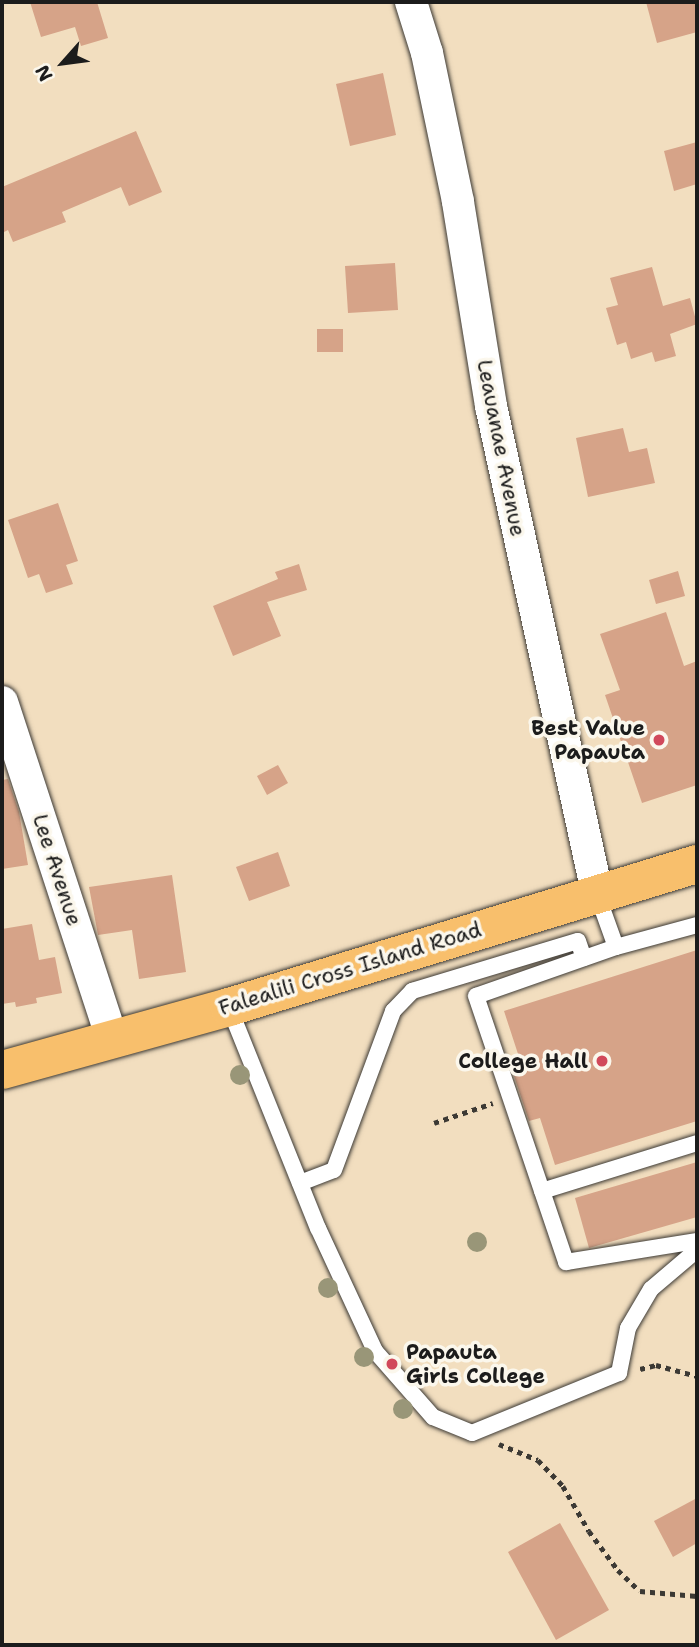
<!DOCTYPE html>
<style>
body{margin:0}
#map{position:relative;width:699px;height:1647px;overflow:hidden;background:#f2debf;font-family:"Shantell Sans",sans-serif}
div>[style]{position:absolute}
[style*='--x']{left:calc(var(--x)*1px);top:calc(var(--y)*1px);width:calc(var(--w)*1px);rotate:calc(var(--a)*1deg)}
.building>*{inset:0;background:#d6a388}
.path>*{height:4.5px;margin-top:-2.25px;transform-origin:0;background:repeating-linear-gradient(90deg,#3c3934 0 5px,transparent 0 10px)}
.roads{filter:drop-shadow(0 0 2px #3c3934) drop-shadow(0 0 2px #3c3934)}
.service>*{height:16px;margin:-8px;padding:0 8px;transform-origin:8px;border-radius:8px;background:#fff}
.minor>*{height:32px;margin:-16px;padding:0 16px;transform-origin:16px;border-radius:16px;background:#fff}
.primary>*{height:38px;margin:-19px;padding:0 19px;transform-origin:19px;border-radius:19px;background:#f8bf6c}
.trees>*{width:20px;height:20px;margin:-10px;border-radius:50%;background:#999678}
.dots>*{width:19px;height:19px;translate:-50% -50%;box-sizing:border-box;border:4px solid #fbf7ec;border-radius:50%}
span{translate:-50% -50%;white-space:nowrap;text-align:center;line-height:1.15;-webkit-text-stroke:7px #fbf7ec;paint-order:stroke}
.street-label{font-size:21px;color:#1c1c1c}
.poi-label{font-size:21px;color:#1c1c1c;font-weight:700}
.right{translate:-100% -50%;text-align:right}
.left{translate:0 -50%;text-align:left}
.frame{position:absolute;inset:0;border:4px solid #1c1c1c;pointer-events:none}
.north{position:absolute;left:28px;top:28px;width:70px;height:70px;-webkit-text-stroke:5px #fbf7ec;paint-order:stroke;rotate:242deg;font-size:19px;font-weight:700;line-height:28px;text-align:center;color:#1c1c1c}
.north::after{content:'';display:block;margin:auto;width:24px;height:32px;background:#1c1c1c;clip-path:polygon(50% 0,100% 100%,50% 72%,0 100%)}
</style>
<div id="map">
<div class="building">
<div style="clip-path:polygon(30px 2px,97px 2px,108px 38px,81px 46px,75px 27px,41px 37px)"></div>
<div style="clip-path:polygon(646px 2px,697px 2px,697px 32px,657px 43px)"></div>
<div style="clip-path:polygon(383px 73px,396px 135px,350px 146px,336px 84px)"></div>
<div style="clip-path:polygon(136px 131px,162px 192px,129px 206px,121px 187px,62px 212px,66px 222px,13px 242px,8px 230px,2px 233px,2px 187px)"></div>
<div style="clip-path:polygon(697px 142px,697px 184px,674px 191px,664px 151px)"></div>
<div style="clip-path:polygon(395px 263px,398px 310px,348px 313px,345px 266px)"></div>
<div style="clip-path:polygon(652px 267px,663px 306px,690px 298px,697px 324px,670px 334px,676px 356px,655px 362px,652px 352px,631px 359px,626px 342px,617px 345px,606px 308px,618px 305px,610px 278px)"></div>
<div style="clip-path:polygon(317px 329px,343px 329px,343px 352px,317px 352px)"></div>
<div style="clip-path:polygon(623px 428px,629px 452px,647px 448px,655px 483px,588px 497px,576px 438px)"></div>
<div style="clip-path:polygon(58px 503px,78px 561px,66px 565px,73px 584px,46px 593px,39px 574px,28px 578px,8px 520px)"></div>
<div style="clip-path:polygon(299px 564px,307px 590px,267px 602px,281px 636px,233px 656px,213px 606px,278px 579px,275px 572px)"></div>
<div style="clip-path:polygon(678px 571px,685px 596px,656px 604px,649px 580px)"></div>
<div style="clip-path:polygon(666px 612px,684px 666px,697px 661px,697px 785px,642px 803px,605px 695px,620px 690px,600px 634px)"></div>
<div style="clip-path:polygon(278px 765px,288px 783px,267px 795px,257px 776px)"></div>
<div style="clip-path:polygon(8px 779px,19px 812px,28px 865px,2px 869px,2px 780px)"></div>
<div style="clip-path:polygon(278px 852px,290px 886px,249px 901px,236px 867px)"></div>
<div style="clip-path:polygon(172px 875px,186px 972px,139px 979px,132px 930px,98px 935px,89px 887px)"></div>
<div style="clip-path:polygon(32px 924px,39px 960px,55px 957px,62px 993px,36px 998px,37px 1003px,16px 1007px,15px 1002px,2px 1004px,2px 929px)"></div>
<div style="clip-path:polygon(697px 950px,697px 1121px,555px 1165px,540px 1118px,529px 1121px,509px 1061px,519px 1057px,504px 1011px)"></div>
<div style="clip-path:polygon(697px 1162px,697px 1217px,589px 1248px,575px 1198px)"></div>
<div style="clip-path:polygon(697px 1498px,697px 1543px,673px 1557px,654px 1521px)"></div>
<div style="clip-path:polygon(560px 1523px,609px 1610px,556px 1640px,508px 1552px)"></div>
</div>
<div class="path">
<div style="--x:434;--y:1123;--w:62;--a:-18.7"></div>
<div style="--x:640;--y:1369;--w:16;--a:-14"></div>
<div style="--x:656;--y:1365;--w:42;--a:15"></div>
<div style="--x:499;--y:1444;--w:42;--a:22.3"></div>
<div style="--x:538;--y:1460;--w:36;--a:46"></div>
<div style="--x:563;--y:1486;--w:52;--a:60"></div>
<div style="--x:589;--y:1531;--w:49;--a:53.4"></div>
<div style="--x:618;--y:1570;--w:30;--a:44"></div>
<div style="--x:640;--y:1591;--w:57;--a:5"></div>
</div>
<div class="roads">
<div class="service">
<div style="--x:597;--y:894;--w:56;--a:70.3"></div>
<div style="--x:616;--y:947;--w:84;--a:-15.2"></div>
<div style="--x:616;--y:947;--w:148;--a:160.7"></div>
<div style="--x:476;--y:996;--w:281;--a:71.3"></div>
<div style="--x:566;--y:1262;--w:133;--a:-9.1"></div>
<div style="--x:229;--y:1007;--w:238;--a:68.1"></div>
<div style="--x:318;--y:1228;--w:136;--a:65.1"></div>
<div style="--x:375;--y:1351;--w:88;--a:48.7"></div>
<div style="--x:433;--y:1417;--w:42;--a:22.3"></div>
<div style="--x:472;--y:1433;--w:159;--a:-22.2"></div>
<div style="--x:619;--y:1373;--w:46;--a:-78.7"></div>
<div style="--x:628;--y:1328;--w:45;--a:-59.5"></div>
<div style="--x:651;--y:1289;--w:60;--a:-40.3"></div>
<div style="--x:300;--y:1183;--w:36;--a:-21"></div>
<div style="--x:334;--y:1170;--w:170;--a:-69.6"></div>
<div style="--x:393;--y:1011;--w:28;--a:-46"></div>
<div style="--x:412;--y:991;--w:173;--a:-16.8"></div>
<div style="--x:578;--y:941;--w:18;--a:71"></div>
<div style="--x:542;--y:1191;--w:162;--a:-17.2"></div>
</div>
<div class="minor">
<div style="--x:411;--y:2;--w:53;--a:72.6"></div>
<div style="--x:427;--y:53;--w:152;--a:78.2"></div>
<div style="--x:458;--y:202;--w:207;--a:80.8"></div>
<div style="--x:491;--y:406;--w:499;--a:77.7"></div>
<div style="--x:2;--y:702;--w:354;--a:71.9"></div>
</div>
<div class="primary">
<div style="--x:2;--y:1070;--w:236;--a:-15.5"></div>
<div style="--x:229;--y:1007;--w:489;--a:-17"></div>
</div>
</div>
<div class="trees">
<div style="left:240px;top:1075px"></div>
<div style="left:477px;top:1242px"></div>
<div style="left:328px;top:1288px"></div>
<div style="left:364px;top:1357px"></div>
<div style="left:403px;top:1409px"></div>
</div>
<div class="dots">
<div style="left:659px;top:740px;background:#d1495b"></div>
<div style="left:602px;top:1061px;background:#d1495b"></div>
<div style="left:392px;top:1364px;background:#d1495b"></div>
</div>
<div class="street-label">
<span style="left:501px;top:448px;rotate:79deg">Leauanae Avenue</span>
<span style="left:57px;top:870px;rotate:72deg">Lee Avenue</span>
<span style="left:350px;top:969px;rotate:-17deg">Falealili Cross Island Road</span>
</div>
<div class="poi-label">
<span class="right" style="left:645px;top:740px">Best Value<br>Papauta</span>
<span class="right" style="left:588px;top:1061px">College Hall</span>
<span class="left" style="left:406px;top:1364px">Papauta<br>Girls College</span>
</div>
<div class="frame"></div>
<div class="north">N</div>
</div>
